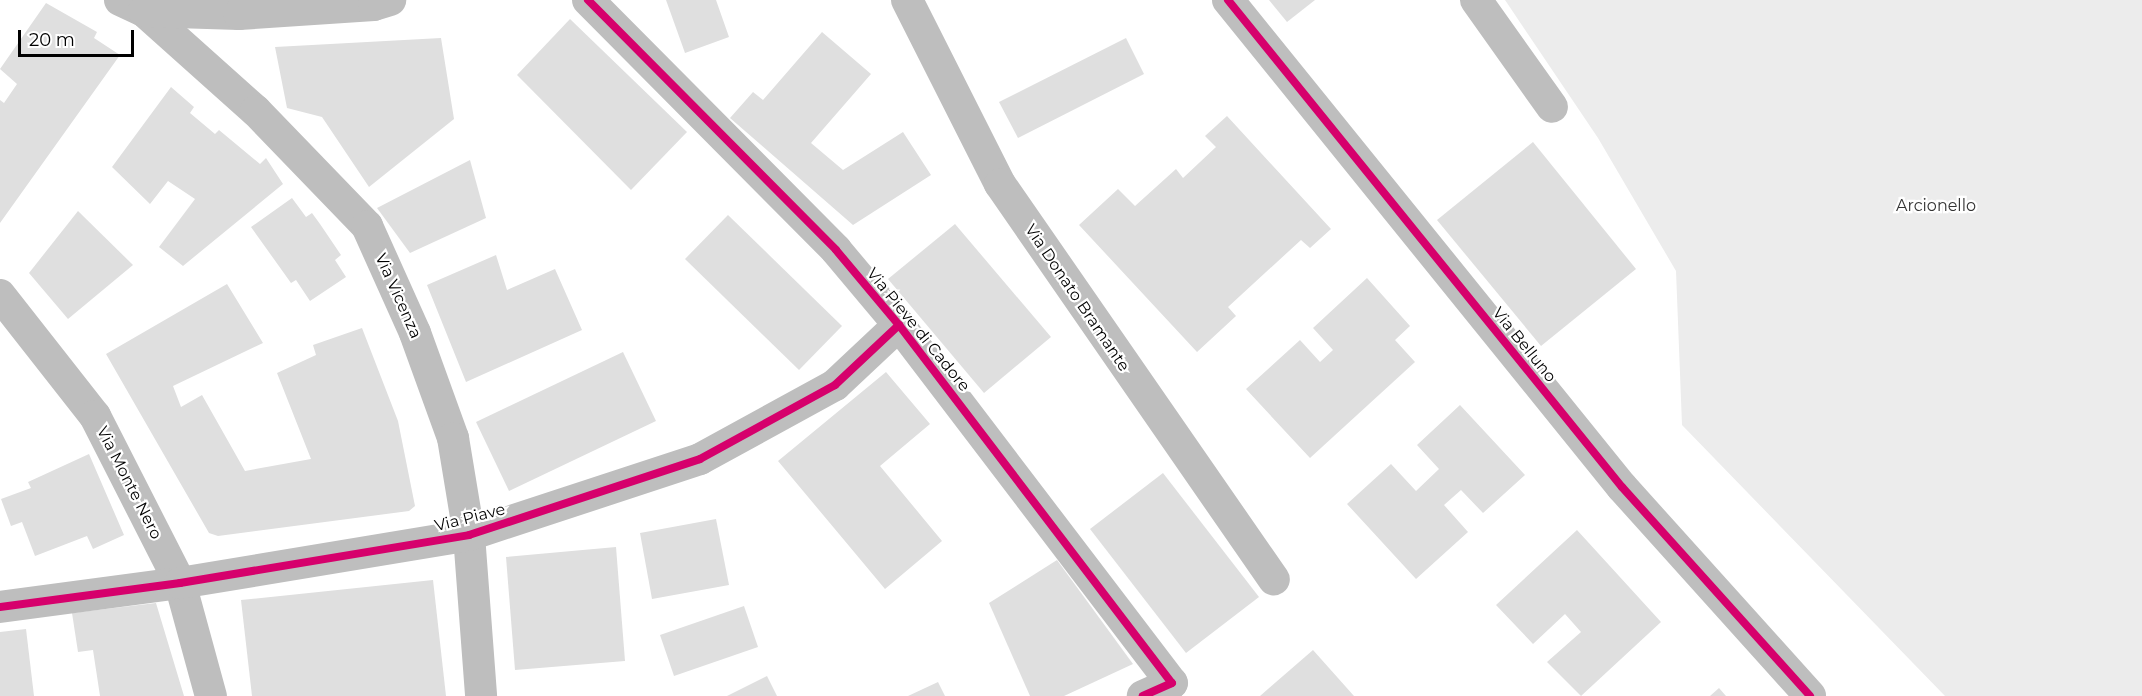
<!DOCTYPE html>
<style>
body{margin:0}
#map{position:relative;width:2142px;height:696px;overflow:hidden;background:#fff;font-family:Montserrat,sans-serif}
div>[style]{position:absolute}
[style*='--x']{left:calc(var(--x)*1px);top:calc(var(--y)*1px);width:calc(var(--w)*1px);rotate:calc(var(--a)*1deg)}
.green>*{inset:0;background:#ececec}
.building>*{inset:0;background:#dfdfdf}
.street>*{height:32px;margin:-16px;padding:0 16px;transform-origin:16px;border-radius:16px;background:#bebebe}
.cycleway>*{height:8px;margin:-4px;padding:0 4px;transform-origin:4px;border-radius:4px;background:#d6006c}
span{translate:-50% -50%;white-space:nowrap;text-align:center;line-height:1.15;-webkit-text-stroke:4.5px #fff;paint-order:stroke}
.park-label{font-size:16px;color:#333}
.street-label{font-size:16px;color:#000}
.scale{position:absolute;left:18px;top:30px;width:116px;height:27px;box-sizing:border-box;border:3px solid #000;border-top:0;padding-left:8px;font-size:18px;line-height:21px;white-space:nowrap;color:#000;-webkit-text-stroke:4px #fff;paint-order:stroke}
</style>
<div id="map">
<div class="green">
<div style="clip-path:polygon(1505px 0,2142px 0,2142px 696px,1945px 696px,1682px 425px,1676px 271px,1598px 138px)"></div>
</div>
<div class="building">
<div style="clip-path:polygon(666px 0,716px 0,729px 37px,685px 53px)"></div>
<div style="clip-path:polygon(1269px 0,1315px 0,1287px 22px)"></div>
<div style="clip-path:polygon(46px 3px,97px 32px,94px 38px,120px 55px,0 223px,0 100px,4px 103px,17px 84px,0 69px)"></div>
<div style="clip-path:polygon(570px 19px,687px 132px,631px 190px,517px 75px)"></div>
<div style="clip-path:polygon(822px 32px,871px 74px,811px 143px,843px 170px,903px 132px,931px 175px,853px 225px,730px 118px,753px 92px,763px 100px)"></div>
<div style="clip-path:polygon(441px 38px,454px 119px,369px 187px,322px 117px,287px 108px,275px 47px)"></div>
<div style="clip-path:polygon(1126px 38px,1144px 74px,1018px 138px,999px 102px)"></div>
<div style="clip-path:polygon(171px 87px,194px 107px,190px 113px,215px 134px,219px 130px,260px 164px,266px 158px,283px 184px,183px 266px,159px 247px,195px 199px,168px 181px,150px 204px,112px 167px)"></div>
<div style="clip-path:polygon(1227px 116px,1331px 229px,1310px 248px,1301px 240px,1228px 307px,1236px 316px,1197px 352px,1079px 225px,1118px 189px,1135px 206px,1176px 169px,1183px 178px,1216px 147px,1205px 136px)"></div>
<div style="clip-path:polygon(1533px 142px,1636px 269px,1541px 346px,1437px 220px)"></div>
<div style="clip-path:polygon(470px 160px,486px 218px,410px 253px,377px 208px)"></div>
<div style="clip-path:polygon(292px 198px,306px 217px,312px 213px,320px 224px,341px 255px,335px 260px,346px 277px,310px 301px,296px 280px,291px 283px,251px 227px)"></div>
<div style="clip-path:polygon(78px 211px,133px 265px,68px 319px,29px 273px)"></div>
<div style="clip-path:polygon(728px 215px,842px 326px,799px 370px,685px 259px)"></div>
<div style="clip-path:polygon(955px 224px,1051px 337px,984px 393px,888px 279px)"></div>
<div style="clip-path:polygon(496px 255px,507px 290px,555px 269px,582px 330px,466px 382px,427px 285px)"></div>
<div style="clip-path:polygon(1367px 278px,1410px 326px,1395px 340px,1415px 362px,1310px 458px,1246px 389px,1300px 340px,1320px 362px,1333px 350px,1313px 328px)"></div>
<div style="clip-path:polygon(227px 284px,263px 343px,173px 386px,181px 407px,202px 395px,245px 471px,311px 459px,277px 373px,316px 355px,313px 345px,362px 328px,398px 421px,415px 506px,409px 511px,218px 536px,209px 533px,106px 354px)"></div>
<div style="clip-path:polygon(623px 352px,656px 421px,509px 491px,476px 422px)"></div>
<div style="clip-path:polygon(886px 372px,930px 424px,880px 466px,942px 541px,885px 589px,778px 461px)"></div>
<div style="clip-path:polygon(1460px 405px,1525px 475px,1483px 513px,1461px 490px,1444px 505px,1468px 532px,1416px 579px,1347px 504px,1391px 464px,1416px 491px,1439px 469px,1417px 445px)"></div>
<div style="clip-path:polygon(89px 454px,124px 535px,93px 549px,87px 536px,35px 556px,22px 522px,11px 526px,1px 499px,31px 488px,28px 482px)"></div>
<div style="clip-path:polygon(1163px 473px,1259px 597px,1186px 653px,1090px 529px)"></div>
<div style="clip-path:polygon(716px 519px,729px 585px,652px 599px,640px 533px)"></div>
<div style="clip-path:polygon(1577px 530px,1661px 622px,1581px 696px,1547px 662px,1581px 632px,1565px 614px,1533px 644px,1496px 605px)"></div>
<div style="clip-path:polygon(616px 547px,625px 661px,515px 670px,506px 557px)"></div>
<div style="clip-path:polygon(1057px 560px,1133px 664px,1064px 696px,1030px 696px,989px 603px)"></div>
<div style="clip-path:polygon(433px 580px,446px 696px,252px 696px,241px 600px)"></div>
<div style="clip-path:polygon(156px 603px,184px 696px,100px 696px,93px 650px,78px 652px,72px 613px)"></div>
<div style="clip-path:polygon(744px 606px,758px 647px,674px 676px,660px 635px)"></div>
<div style="clip-path:polygon(26px 629px,34px 696px,0 696px,0 632px)"></div>
<div style="clip-path:polygon(1313px 650px,1354px 696px,1260px 696px)"></div>
<div style="clip-path:polygon(767px 676px,777px 696px,727px 696px)"></div>
<div style="clip-path:polygon(938px 682px,945px 696px,908px 696px)"></div>
<div style="clip-path:polygon(1719px 688px,1726px 696px,1710px 696px)"></div>
</div>
<div class="street">
<div style="--x:120;--y:0;--w:26;--a:25"></div>
<div style="--x:144;--y:11;--w:150;--a:41.8"></div>
<div style="--x:256;--y:111;--w:160;--a:46"></div>
<div style="--x:367;--y:226;--w:117;--a:65.8"></div>
<div style="--x:415;--y:333;--w:112;--a:70.1"></div>
<div style="--x:453;--y:438;--w:98;--a:80.6"></div>
<div style="--x:469;--y:535;--w:161;--a:85.7"></div>
<div style="--x:588;--y:0;--w:352;--a:45.2"></div>
<div style="--x:836;--y:250;--w:98;--a:50"></div>
<div style="--x:899;--y:325;--w:450;--a:52.7"></div>
<div style="--x:1172;--y:683;--w:32;--a:156"></div>
<div style="--x:907;--y:0;--w:206;--a:63.2"></div>
<div style="--x:1000;--y:184;--w:481;--a:55.3"></div>
<div style="--x:1228;--y:0;--w:626;--a:51.03"></div>
<div style="--x:1622;--y:487;--w:281;--a:48"></div>
<div style="--x:1476;--y:0;--w:131;--a:54.6"></div>
<div style="--x:144;--y:11;--w:95;--a:1.8"></div>
<div style="--x:239;--y:14;--w:135;--a:-3.8"></div>
<div style="--x:374;--y:5;--w:17;--a:-17"></div>
<div style="--x:0;--y:295;--w:154;--a:51.9"></div>
<div style="--x:95;--y:416;--w:187;--a:63"></div>
<div style="--x:180;--y:583;--w:117;--a:74.7"></div>
<div style="--x:0;--y:607;--w:182;--a:-7.6"></div>
<div style="--x:180;--y:583;--w:293;--a:-9.4"></div>
<div style="--x:469;--y:535;--w:243;--a:-18.2"></div>
<div style="--x:700;--y:459;--w:154;--a:-28.7"></div>
<div style="--x:835;--y:385;--w:88;--a:-43.2"></div>
</div>
<div class="cycleway">
<div style="--x:588;--y:0;--w:352;--a:45.2"></div>
<div style="--x:836;--y:250;--w:98;--a:50"></div>
<div style="--x:899;--y:325;--w:450;--a:52.7"></div>
<div style="--x:1172;--y:683;--w:32;--a:156"></div>
<div style="--x:1228;--y:0;--w:626;--a:51.03"></div>
<div style="--x:1622;--y:487;--w:281;--a:48"></div>
<div style="--x:0;--y:607;--w:182;--a:-7.6"></div>
<div style="--x:180;--y:583;--w:293;--a:-9.4"></div>
<div style="--x:469;--y:535;--w:243;--a:-18.2"></div>
<div style="--x:700;--y:459;--w:154;--a:-28.7"></div>
<div style="--x:835;--y:385;--w:88;--a:-43.2"></div>
</div>
<div class="park-label">
<span style="left:1936px;top:206px">Arcionello</span>
</div>
<div class="street-label">
<span style="left:398px;top:296px;rotate:66deg">Via Vicenza</span>
<span style="left:1077px;top:298px;rotate:56deg">Via Donato Bramante</span>
<span style="left:918px;top:330px;rotate:51deg">Via Pieve di Cadore</span>
<span style="left:1524px;top:345px;rotate:51deg">Via Belluno</span>
<span style="left:129px;top:483px;rotate:63deg">Via Monte Nero</span>
<span style="left:470px;top:518px;rotate:-14deg">Via Piave</span>
</div>
<div class="scale">20 m</div>
</div>
